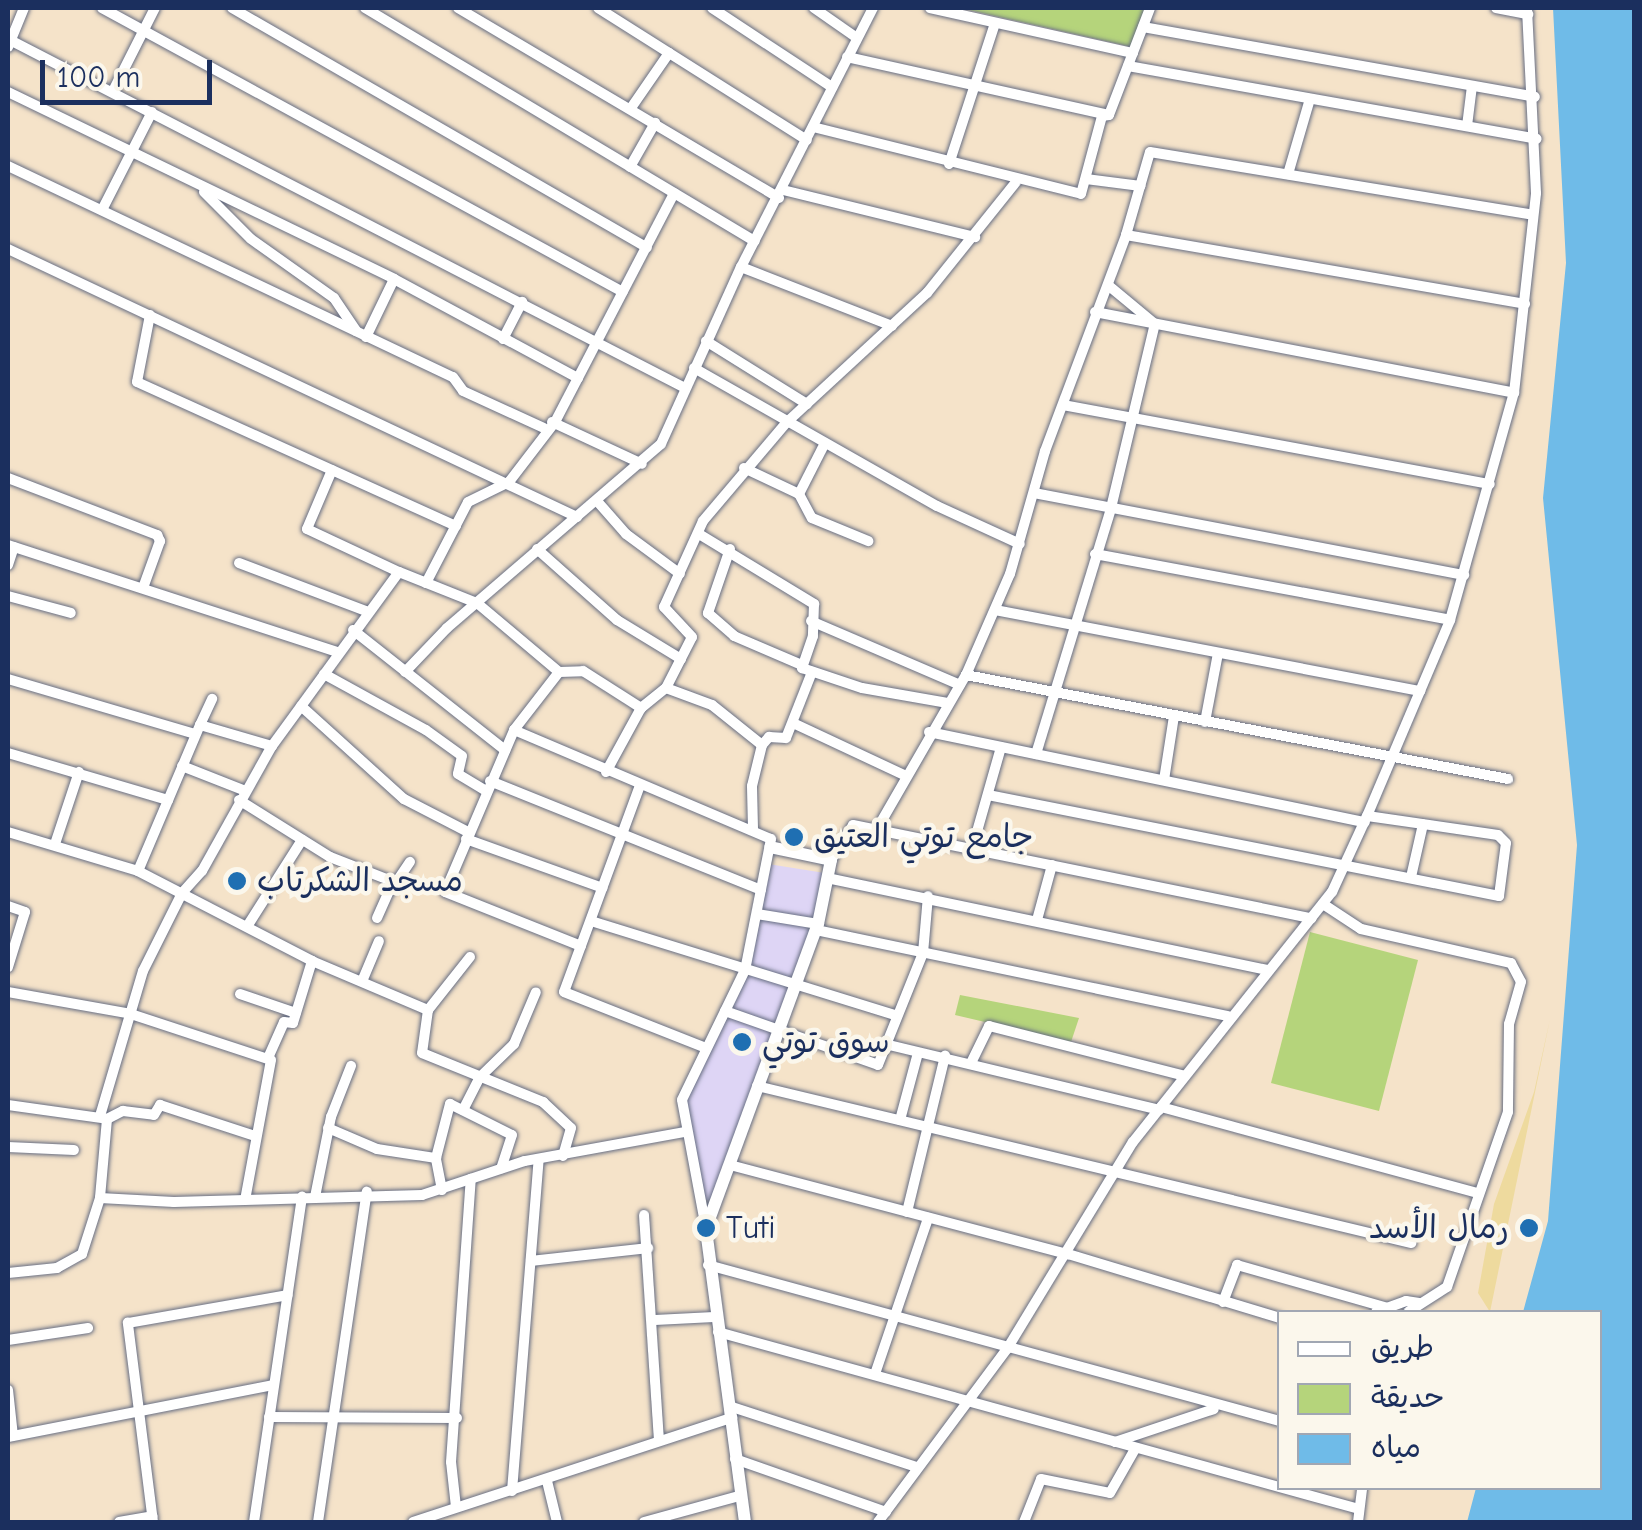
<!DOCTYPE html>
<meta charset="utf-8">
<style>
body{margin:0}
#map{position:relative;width:1642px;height:1530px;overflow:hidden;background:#f5e3c9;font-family:"Comic Neue","Playpen Sans Arabic",sans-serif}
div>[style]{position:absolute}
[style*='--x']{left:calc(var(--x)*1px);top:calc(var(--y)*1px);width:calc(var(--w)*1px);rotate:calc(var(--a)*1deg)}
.built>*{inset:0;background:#ded5f5}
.green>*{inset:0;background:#b5d47b}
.sand>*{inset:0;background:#eeda9e}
.water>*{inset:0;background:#6fbbe8}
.roads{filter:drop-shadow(0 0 2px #676e83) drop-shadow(0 0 2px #676e83)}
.minor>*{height:10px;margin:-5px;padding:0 5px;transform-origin:5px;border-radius:5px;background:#fff}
.tertiary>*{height:12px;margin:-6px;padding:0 6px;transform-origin:6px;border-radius:6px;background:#fff}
.dots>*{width:28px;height:28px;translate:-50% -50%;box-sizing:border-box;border:5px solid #fbf7ec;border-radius:50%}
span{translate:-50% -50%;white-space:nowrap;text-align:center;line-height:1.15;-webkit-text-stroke:9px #fbf7ec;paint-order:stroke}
.poi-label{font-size:32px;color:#1b2f5e}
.left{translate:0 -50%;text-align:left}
.right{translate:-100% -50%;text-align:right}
.frame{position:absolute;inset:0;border:10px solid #1b2f5e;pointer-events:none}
.legend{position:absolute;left:1277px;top:1310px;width:325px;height:180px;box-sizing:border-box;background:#fbf7ec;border:2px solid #a1a7b3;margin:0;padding:12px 18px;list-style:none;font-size:30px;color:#1b2f5e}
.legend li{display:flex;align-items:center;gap:20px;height:50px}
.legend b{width:50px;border:2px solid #a1a7b3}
.scale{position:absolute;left:40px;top:60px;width:172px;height:45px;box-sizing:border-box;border:5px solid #1b2f5e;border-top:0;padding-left:12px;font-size:30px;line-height:35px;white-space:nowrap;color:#1b2f5e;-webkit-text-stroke:8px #fbf7ec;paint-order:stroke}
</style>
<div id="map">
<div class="built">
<div style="clip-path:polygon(768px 864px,825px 873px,816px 927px,716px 1202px,699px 1198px,684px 1100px,746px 970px)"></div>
</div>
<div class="green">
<div style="clip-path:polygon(960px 8px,1147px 8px,1132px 47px)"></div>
<div style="clip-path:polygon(1310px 932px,1418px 960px,1379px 1111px,1271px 1083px)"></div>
<div style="clip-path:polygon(960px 995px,1079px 1018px,1071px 1042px,955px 1015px)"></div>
</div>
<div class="sand">
<div style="clip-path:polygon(1550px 1019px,1490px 1312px,1478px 1293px,1494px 1204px,1534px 1092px)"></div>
</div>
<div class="water">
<div style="clip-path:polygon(1553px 8px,1634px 8px,1634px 1522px,1467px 1522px,1476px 1488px,1600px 1488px,1600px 1312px,1523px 1312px,1548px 1221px,1577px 845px,1543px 498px,1566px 263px)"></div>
</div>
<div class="roads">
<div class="minor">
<div style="--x:102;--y:8;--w:593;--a:28.6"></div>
<div style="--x:232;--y:8;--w:479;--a:30"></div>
<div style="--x:365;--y:8;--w:454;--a:30.9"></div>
<div style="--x:458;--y:8;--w:373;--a:30.6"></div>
<div style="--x:598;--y:8;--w:247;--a:32.3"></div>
<div style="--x:712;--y:8;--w:144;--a:33.4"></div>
<div style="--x:814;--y:8;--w:52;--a:34.9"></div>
<div style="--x:930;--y:8;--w:208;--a:12.5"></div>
<div style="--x:1496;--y:8;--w:33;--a:11"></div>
<div style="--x:1143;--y:27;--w:398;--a:10.1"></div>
<div style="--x:8;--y:39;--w:762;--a:27.27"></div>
<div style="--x:8;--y:47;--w:42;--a:-67.7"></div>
<div style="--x:847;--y:57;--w:268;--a:12.5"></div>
<div style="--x:1128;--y:66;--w:415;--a:10.1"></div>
<div style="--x:113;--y:91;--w:93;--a:-63.2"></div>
<div style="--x:8;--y:92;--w:429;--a:25.8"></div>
<div style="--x:394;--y:279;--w:209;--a:28.3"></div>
<div style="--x:631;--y:108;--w:67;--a:-55.4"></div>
<div style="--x:1467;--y:126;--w:40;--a:-82.9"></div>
<div style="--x:813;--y:127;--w:276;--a:14"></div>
<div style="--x:1081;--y:194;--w:81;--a:-74.9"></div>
<div style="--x:1102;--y:116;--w:7;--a:-8"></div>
<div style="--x:1109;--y:115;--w:115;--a:-69"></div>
<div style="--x:949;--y:164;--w:148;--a:-71.9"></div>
<div style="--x:8;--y:166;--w:492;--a:25.4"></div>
<div style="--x:453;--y:377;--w:17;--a:54"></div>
<div style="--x:463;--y:391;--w:89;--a:24.6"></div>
<div style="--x:630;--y:167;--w:51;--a:-60.4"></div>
<div style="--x:1288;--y:174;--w:78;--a:-73.7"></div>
<div style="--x:1086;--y:179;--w:55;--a:7.3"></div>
<div style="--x:783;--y:190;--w:198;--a:13.8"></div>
<div style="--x:204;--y:192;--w:66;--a:45"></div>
<div style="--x:251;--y:239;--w:102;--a:35.4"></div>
<div style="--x:334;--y:298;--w:40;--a:56"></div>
<div style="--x:102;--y:210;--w:110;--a:-63"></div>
<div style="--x:1126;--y:235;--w:405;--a:9.8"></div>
<div style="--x:8;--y:249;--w:629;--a:25.22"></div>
<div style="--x:741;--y:267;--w:162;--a:21.3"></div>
<div style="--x:1095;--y:312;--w:427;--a:10.9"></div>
<div style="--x:150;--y:315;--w:68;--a:101"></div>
<div style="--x:137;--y:382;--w:350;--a:24.3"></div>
<div style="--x:366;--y:337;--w:64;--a:-64.2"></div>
<div style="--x:503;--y:339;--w:42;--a:-62.8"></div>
<div style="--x:706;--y:341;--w:119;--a:32"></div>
<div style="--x:694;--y:368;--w:279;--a:29.6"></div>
<div style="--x:937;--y:506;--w:91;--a:24.6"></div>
<div style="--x:1063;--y:405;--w:434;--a:10.5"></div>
<div style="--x:552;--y:422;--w:99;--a:25"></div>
<div style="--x:744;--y:468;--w:61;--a:25.3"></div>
<div style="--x:799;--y:494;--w:27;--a:62"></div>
<div style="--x:812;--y:518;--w:61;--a:22.3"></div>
<div style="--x:332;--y:470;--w:64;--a:113"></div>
<div style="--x:307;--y:529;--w:102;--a:25.1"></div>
<div style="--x:8;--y:478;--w:160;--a:20.9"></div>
<div style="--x:157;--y:535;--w:7;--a:63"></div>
<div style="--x:160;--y:541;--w:50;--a:109.9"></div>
<div style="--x:1034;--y:493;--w:438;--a:10.8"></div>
<div style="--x:799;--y:494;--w:55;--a:-63"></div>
<div style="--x:597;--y:501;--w:44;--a:48.7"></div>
<div style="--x:626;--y:534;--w:67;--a:36.5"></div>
<div style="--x:699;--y:534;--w:135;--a:31.3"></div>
<div style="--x:814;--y:604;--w:32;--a:92"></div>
<div style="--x:813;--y:636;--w:34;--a:109"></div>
<div style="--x:802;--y:668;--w:63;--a:18.4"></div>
<div style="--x:862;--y:688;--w:87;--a:9.9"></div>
<div style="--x:8;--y:545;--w:347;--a:18"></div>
<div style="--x:537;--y:549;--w:107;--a:41.6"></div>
<div style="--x:617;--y:620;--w:75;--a:31.4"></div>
<div style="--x:730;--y:549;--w:68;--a:109"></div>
<div style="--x:708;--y:613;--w:35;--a:41"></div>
<div style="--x:734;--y:636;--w:74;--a:23.1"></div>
<div style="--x:1095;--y:554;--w:361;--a:10.5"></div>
<div style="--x:239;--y:563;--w:136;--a:20.7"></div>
<div style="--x:8;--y:565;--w:19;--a:-72"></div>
<div style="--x:426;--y:583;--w:91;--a:-62.6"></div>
<div style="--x:468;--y:502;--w:46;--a:-26"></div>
<div style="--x:509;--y:482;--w:76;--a:-52.5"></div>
<div style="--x:555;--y:422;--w:258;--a:-62.5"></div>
<div style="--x:8;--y:596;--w:65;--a:15.1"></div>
<div style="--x:995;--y:610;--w:433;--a:10.8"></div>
<div style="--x:811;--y:621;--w:162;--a:23.2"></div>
<div style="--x:353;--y:630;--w:194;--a:38.3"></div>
<div style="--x:405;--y:672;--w:61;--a:-46.3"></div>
<div style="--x:447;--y:628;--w:282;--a:-40.7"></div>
<div style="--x:661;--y:444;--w:194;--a:-65.7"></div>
<div style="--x:741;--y:267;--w:291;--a:-63"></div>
<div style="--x:324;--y:674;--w:116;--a:28.8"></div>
<div style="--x:426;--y:730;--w:44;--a:35.8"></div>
<div style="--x:462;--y:756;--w:18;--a:103"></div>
<div style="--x:458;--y:774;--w:33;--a:31"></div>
<div style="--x:966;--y:675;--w:552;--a:10.86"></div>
<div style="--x:8;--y:679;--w:195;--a:16.4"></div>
<div style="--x:666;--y:688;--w:49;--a:20.3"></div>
<div style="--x:712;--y:705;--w:64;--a:38.7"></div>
<div style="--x:301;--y:706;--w:139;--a:42.1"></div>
<div style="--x:404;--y:799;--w:72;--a:27.3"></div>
<div style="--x:1205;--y:722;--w:70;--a:-79.3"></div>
<div style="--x:793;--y:723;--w:125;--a:25.1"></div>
<div style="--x:200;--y:725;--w:29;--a:-65"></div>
<div style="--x:514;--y:730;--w:279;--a:23"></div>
<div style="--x:771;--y:839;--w:134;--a:101.2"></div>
<div style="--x:745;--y:970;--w:144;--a:115.9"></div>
<div style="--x:682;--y:1100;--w:130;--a:79.4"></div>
<div style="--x:929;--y:732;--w:445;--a:11.7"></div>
<div style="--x:8;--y:753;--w:167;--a:16.4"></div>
<div style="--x:1036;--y:754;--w:257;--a:-73"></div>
<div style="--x:1111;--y:508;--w:189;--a:-76.6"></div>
<div style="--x:1155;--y:324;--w:61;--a:-140.3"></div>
<div style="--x:182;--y:766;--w:66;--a:21.5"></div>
<div style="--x:606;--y:772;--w:73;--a:-61.3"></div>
<div style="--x:641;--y:708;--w:32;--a:-39"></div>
<div style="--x:666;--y:688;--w:57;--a:-63"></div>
<div style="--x:692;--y:637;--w:41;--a:-133"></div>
<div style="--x:664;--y:607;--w:94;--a:-65.6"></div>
<div style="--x:703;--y:521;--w:128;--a:-49.7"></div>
<div style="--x:786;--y:423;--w:192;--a:-42.7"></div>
<div style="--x:927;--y:293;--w:142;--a:-51.3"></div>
<div style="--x:1164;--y:780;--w:65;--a:-81.1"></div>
<div style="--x:490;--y:781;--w:292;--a:21.9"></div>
<div style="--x:639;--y:788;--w:217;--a:110.2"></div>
<div style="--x:564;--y:992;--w:153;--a:21.5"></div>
<div style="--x:988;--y:795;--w:521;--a:11.18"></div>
<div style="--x:1499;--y:896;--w:53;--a:-82.5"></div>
<div style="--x:1506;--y:843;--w:11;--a:-135"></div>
<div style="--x:1498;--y:835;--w:132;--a:-171.7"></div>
<div style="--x:239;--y:800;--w:107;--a:32.1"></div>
<div style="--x:330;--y:857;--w:63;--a:21.3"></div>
<div style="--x:389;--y:880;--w:10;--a:79"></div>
<div style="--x:391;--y:890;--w:34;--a:-56"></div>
<div style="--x:753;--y:828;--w:42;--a:-91.4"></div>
<div style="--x:752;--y:786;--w:42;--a:-76.3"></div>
<div style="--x:762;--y:745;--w:11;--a:-49"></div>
<div style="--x:769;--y:737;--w:17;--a:3"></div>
<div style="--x:786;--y:738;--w:71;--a:-68.5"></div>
<div style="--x:877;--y:829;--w:178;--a:-60"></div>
<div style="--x:966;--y:675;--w:110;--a:-66.5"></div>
<div style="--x:1010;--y:574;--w:128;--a:-74.1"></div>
<div style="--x:1045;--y:451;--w:231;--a:-69.4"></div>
<div style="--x:1126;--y:235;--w:86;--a:-73.9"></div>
<div style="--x:1150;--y:152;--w:388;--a:9.3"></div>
<div style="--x:8;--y:832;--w:136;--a:16.7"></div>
<div style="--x:138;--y:871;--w:196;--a:27.3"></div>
<div style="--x:312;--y:961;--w:126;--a:22.9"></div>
<div style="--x:466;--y:839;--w:145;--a:19.7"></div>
<div style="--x:55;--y:844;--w:76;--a:-71.6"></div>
<div style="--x:972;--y:849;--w:106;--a:-74.1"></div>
<div style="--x:831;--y:860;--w:41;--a:-57.8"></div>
<div style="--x:853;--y:825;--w:468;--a:11.5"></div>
<div style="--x:138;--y:871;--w:159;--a:-67"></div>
<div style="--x:200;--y:725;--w:75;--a:16.3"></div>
<div style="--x:1411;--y:877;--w:54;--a:-77.2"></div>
<div style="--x:827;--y:878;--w:451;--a:11.8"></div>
<div style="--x:1323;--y:904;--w:45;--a:33.3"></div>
<div style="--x:1361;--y:929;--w:154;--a:12.8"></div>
<div style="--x:1511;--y:963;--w:21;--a:62"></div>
<div style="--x:1521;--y:982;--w:44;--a:105.9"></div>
<div style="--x:1509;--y:1024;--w:88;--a:90.7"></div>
<div style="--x:1508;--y:1112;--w:185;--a:109.2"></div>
<div style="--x:1447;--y:1287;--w:46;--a:147.3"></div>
<div style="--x:8;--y:906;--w:18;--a:19"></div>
<div style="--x:25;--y:912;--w:58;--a:107.2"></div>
<div style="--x:757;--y:914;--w:62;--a:9.3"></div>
<div style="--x:377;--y:918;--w:32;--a:-66"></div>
<div style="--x:1037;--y:920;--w:57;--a:-74.7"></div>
<div style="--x:591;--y:921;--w:318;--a:17.2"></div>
<div style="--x:248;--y:925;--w:101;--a:-57.6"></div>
<div style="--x:816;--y:930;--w:421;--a:11.8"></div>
<div style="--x:581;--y:946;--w:146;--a:-158.3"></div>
<div style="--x:445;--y:892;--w:176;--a:-66.9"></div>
<div style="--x:514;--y:730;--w:73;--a:-52.2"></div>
<div style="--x:559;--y:672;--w:24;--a:-2"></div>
<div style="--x:583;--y:671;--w:69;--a:32.5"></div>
<div style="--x:470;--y:957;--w:68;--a:128.4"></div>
<div style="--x:428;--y:1010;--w:43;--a:97.9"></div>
<div style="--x:422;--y:1053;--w:131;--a:22"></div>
<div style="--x:543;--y:1102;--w:38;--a:43"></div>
<div style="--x:571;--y:1128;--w:29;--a:106"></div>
<div style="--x:363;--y:979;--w:41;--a:-67.2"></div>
<div style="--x:8;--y:992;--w:125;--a:10.1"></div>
<div style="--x:131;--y:1014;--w:147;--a:18.2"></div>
<div style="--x:271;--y:1060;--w:142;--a:100.5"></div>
<div style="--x:240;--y:994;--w:59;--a:18.7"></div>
<div style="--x:725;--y:1011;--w:162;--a:19.4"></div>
<div style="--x:878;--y:1065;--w:121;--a:-68.1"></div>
<div style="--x:923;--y:953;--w:57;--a:-85"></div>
<div style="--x:889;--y:1045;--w:278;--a:13.5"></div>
<div style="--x:268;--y:1058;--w:39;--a:-66"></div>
<div style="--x:284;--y:1022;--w:9;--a:6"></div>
<div style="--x:293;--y:1023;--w:65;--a:-73"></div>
<div style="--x:972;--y:1061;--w:39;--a:-64"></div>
<div style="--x:989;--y:1026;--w:202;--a:14.3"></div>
<div style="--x:757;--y:1086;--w:673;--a:13.5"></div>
<div style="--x:8;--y:1105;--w:100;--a:8"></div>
<div style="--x:107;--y:1119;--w:79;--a:95.1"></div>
<div style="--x:100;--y:1198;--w:59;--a:107.8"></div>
<div style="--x:82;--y:1254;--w:29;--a:151"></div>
<div style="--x:57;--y:1268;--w:49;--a:174.2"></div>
<div style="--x:1161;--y:1107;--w:327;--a:15.2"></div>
<div style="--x:463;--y:1110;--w:36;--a:-63"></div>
<div style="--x:479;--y:1078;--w:49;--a:-44.2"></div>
<div style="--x:514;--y:1044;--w:56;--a:-67.1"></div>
<div style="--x:100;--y:1116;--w:151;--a:-73.5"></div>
<div style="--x:143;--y:971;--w:87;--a:-63.4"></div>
<div style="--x:182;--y:893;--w:30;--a:-48"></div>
<div style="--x:202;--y:871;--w:143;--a:-60.8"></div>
<div style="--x:272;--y:746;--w:215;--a:-53.9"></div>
<div style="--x:399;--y:572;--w:84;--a:21.7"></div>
<div style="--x:477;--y:603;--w:107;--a:40.1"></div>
<div style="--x:107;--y:1119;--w:18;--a:-27"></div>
<div style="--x:123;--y:1111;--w:31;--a:7"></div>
<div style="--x:154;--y:1115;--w:12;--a:-59"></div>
<div style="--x:160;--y:1105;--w:100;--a:18.1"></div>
<div style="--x:900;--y:1120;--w:69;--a:-75"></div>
<div style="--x:328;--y:1128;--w:53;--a:23.2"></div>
<div style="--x:377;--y:1149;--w:60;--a:8.7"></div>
<div style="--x:8;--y:1147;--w:66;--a:2.6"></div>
<div style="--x:730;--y:1165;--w:350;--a:14.8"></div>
<div style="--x:1068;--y:1254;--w:221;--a:16.8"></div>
<div style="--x:442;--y:1190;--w:33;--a:-101"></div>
<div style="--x:436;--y:1158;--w:56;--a:-75.5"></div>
<div style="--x:450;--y:1104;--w:69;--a:26.6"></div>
<div style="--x:512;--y:1135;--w:35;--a:108"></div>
<div style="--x:315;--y:1197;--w:82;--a:-78.7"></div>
<div style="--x:331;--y:1117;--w:55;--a:-68.6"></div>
<div style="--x:100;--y:1198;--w:74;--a:3.1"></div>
<div style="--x:174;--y:1202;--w:248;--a:-1.6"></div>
<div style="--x:422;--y:1195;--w:108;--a:-18.3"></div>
<div style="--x:525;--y:1161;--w:162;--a:-10.3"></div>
<div style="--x:907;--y:1212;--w:161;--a:-76.3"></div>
<div style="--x:644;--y:1215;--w:225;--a:86.2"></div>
<div style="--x:531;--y:1261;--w:118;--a:-6.3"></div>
<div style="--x:708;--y:1265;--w:593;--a:15.26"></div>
<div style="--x:1223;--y:1302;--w:40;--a:-69"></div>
<div style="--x:1237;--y:1265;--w:157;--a:15.9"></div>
<div style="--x:1376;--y:1312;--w:32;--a:-20"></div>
<div style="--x:1406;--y:1301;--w:15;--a:8"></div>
<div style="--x:655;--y:1320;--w:59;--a:-2.9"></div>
<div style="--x:718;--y:1332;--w:665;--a:15.44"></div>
<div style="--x:8;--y:1340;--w:81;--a:-8.5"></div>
<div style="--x:875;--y:1374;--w:165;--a:-71.2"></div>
<div style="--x:8;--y:1390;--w:46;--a:83.8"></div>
<div style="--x:732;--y:1407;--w:194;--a:18"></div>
<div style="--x:269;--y:1417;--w:188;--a:0.3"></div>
<div style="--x:8;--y:1437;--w:271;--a:-11.1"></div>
<div style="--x:1115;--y:1442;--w:104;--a:-18.4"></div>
<div style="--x:735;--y:1459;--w:160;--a:19.3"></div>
<div style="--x:547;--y:1481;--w:42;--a:76.3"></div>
<div style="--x:512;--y:1491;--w:333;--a:-85.4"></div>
<div style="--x:456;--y:1507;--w:45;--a:-96.3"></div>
<div style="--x:451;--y:1462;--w:284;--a:-86"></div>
<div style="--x:119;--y:1522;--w:34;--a:-10"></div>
<div style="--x:153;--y:1522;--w:201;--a:-97.2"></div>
<div style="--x:128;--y:1323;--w:162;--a:-9.9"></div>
<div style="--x:254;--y:1522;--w:329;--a:-81.6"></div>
<div style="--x:318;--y:1522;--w:334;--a:-81.6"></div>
<div style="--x:413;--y:1522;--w:336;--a:-18.1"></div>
<div style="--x:644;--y:1522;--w:98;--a:-15.3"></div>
<div style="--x:878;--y:1522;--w:216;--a:-53.3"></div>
<div style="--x:1007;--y:1349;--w:242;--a:-58.7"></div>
<div style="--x:1133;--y:1142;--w:320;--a:-51.5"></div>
<div style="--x:1332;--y:892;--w:84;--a:-65.3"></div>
<div style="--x:1367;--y:816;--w:213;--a:-67"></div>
<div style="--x:1450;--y:620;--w:236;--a:-74.3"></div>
<div style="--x:1514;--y:393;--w:201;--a:-83.7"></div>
<div style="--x:1536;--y:193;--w:185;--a:-92.8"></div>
<div style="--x:1024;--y:1522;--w:46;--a:-68.4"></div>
<div style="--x:1041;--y:1479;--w:70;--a:11.5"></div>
<div style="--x:1110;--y:1493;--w:51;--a:-60.4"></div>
<div style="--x:1358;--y:1522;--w:34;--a:-83"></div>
</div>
<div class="tertiary">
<div style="--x:745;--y:1522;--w:297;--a:-97.6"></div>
<div style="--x:706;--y:1228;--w:324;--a:-69.8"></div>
<div style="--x:818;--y:924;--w:65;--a:-78.5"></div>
<div style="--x:831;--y:860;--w:62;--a:-168"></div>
</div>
</div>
<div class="dots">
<div style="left:794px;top:837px;background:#1f6fb2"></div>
<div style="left:237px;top:881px;background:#1f6fb2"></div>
<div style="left:742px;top:1042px;background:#1f6fb2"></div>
<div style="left:706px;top:1228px;background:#1f6fb2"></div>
<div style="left:1529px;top:1228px;background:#1f6fb2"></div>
</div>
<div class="poi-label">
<span class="left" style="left:814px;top:837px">جامع توتي العتيق</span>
<span class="left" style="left:257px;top:881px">مسجد الشكرتاب</span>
<span class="left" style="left:762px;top:1042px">سوق توتي</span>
<span class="left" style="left:726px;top:1228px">Tuti</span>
<span class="right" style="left:1509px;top:1228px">رمال الأسد</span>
</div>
<div class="frame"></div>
<ul class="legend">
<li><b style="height:12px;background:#fff"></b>طريق</li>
<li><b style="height:28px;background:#b5d47b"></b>حديقة</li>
<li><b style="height:28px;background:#6fbbe8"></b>مياه</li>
</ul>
<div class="scale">100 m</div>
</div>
